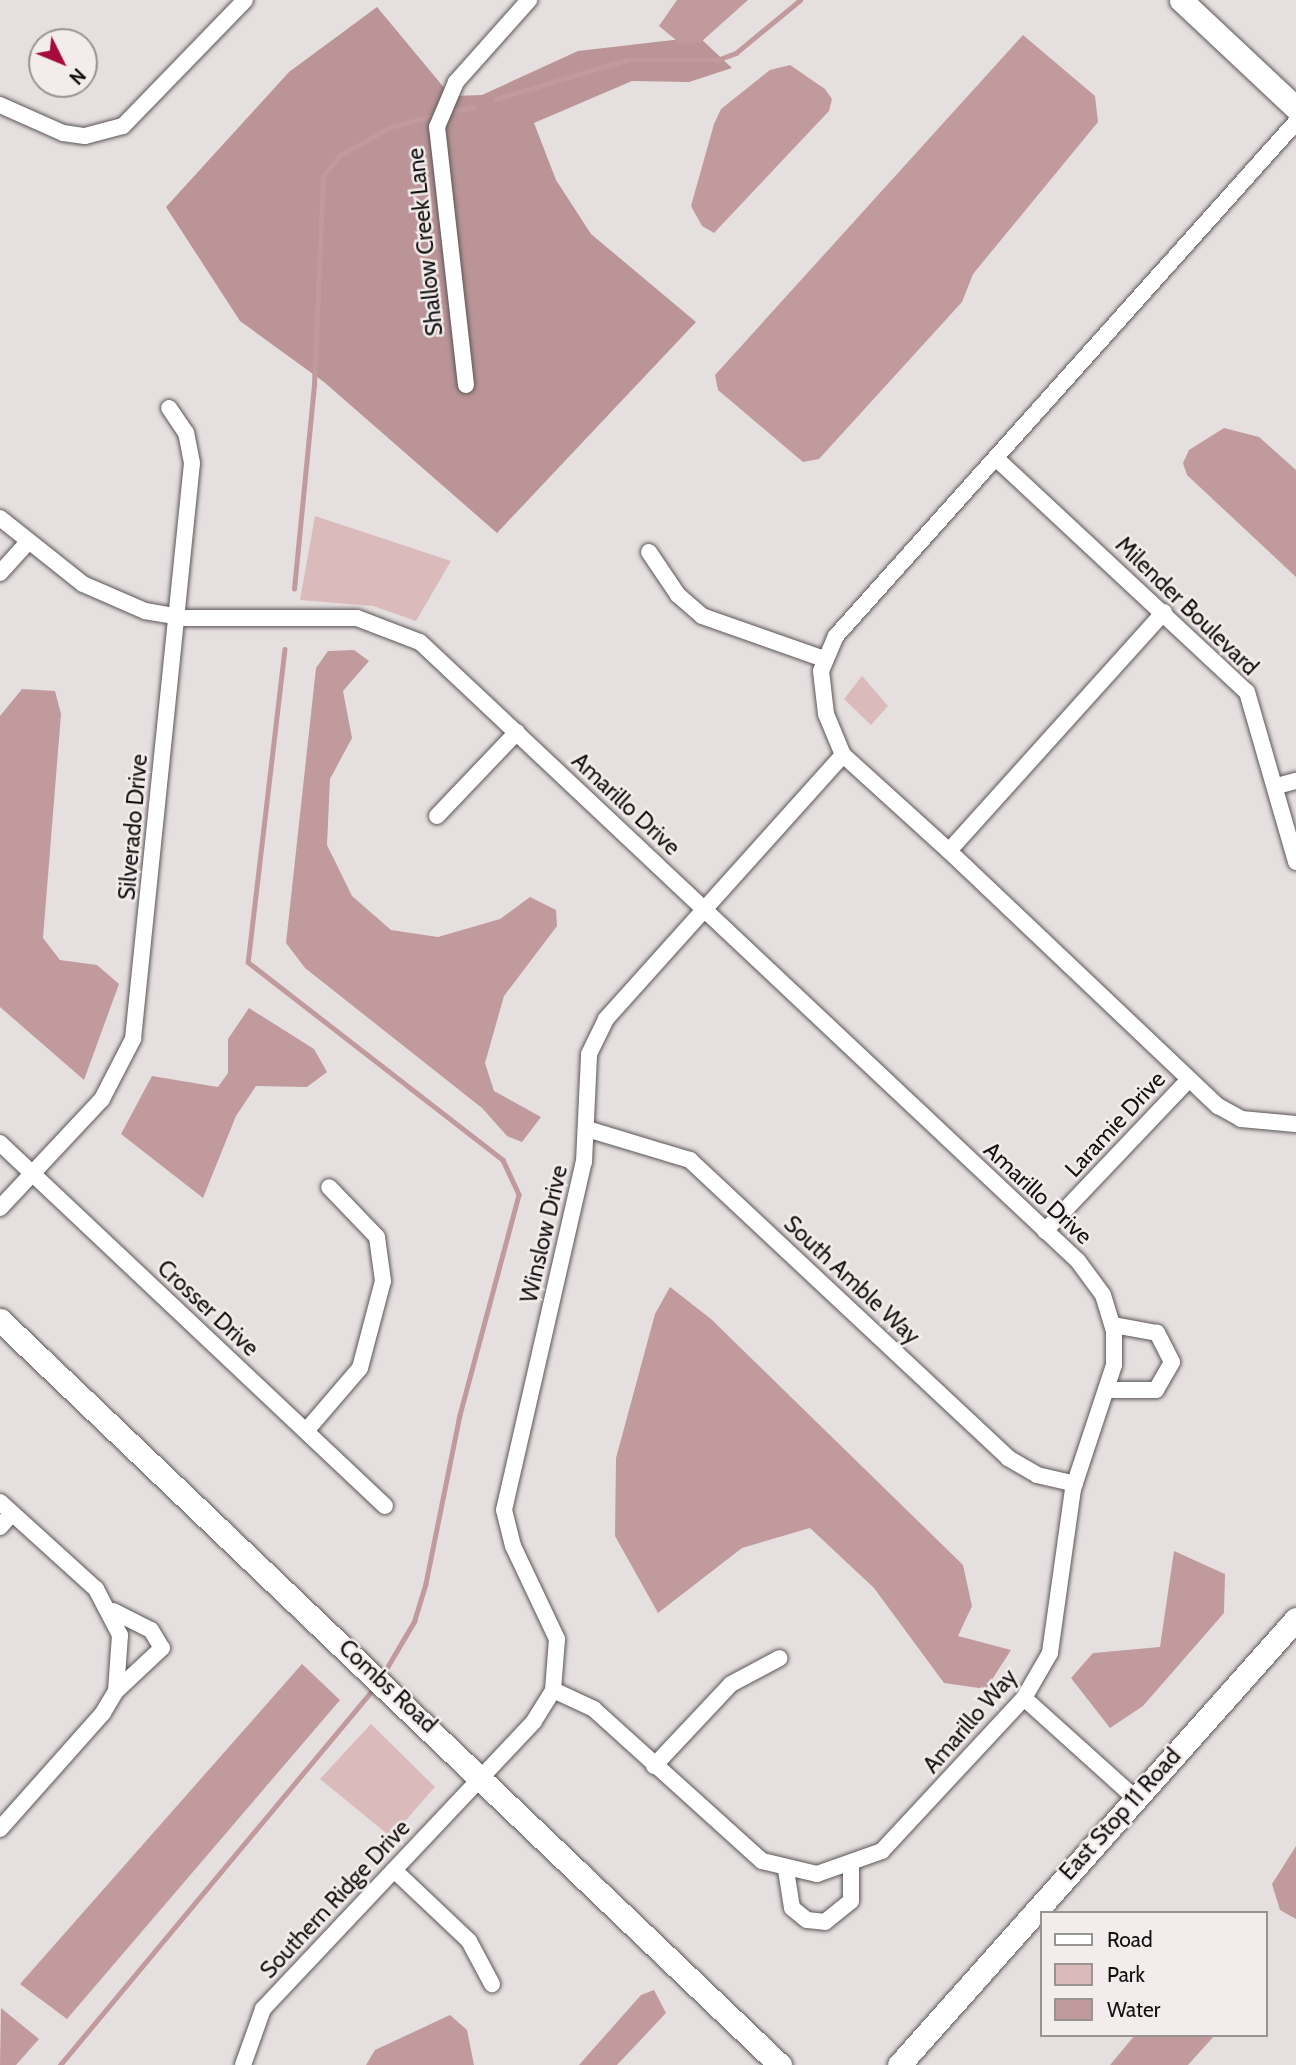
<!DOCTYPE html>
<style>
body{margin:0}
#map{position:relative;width:1296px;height:2065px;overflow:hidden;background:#e6dfdf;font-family:Cabin,sans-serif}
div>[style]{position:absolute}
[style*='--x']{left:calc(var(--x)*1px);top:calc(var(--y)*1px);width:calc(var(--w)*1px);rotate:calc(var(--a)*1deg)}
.green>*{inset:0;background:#dbbabc}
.forest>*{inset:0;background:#ba9497}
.water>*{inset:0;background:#c19a9e}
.stream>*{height:4.5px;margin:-2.25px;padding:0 2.25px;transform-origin:2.25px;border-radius:2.25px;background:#c19a9e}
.roads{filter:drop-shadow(0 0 2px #5c5657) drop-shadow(0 0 2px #5c5657)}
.street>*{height:16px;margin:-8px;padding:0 8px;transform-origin:8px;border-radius:8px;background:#fff}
.secondary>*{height:23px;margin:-11.5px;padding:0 11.5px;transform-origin:11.5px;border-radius:11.5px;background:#fff}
span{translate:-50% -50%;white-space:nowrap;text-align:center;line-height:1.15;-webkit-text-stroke:5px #f3ecec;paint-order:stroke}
.street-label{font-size:23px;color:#131111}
.legend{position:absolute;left:1040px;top:1911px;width:228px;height:126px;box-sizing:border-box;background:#f3ecec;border:2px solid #999494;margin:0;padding:9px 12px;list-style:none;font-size:21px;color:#131111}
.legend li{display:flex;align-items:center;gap:14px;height:35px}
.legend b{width:35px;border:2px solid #999494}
.north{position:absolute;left:28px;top:28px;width:70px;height:70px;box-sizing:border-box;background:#f3ecec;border:2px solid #999494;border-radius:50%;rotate:133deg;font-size:19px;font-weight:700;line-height:28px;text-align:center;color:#131111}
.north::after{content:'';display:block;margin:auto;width:24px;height:32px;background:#a50b3c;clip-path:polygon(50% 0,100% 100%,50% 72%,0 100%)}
</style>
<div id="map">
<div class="green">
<div style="clip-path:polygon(315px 516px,451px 561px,416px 621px,373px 606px,300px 600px)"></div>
<div style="clip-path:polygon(862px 676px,888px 706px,871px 725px,844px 699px)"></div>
<div style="clip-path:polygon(371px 1724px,435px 1787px,391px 1837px,320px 1779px)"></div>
</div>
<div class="forest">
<div style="clip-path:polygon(377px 7px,451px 96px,482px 95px,578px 51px,699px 37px,732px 68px,689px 82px,632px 81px,534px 123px,556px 180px,591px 234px,696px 322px,497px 533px,324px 382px,240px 321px,166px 207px,289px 72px)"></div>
</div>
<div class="water">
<div style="clip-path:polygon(677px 0,748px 0,701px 42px,682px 45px,659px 26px)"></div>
<div style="clip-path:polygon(1023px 35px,1095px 96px,1098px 122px,973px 274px,962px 302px,819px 459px,803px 462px,718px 390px,715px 375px)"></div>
<div style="clip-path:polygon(790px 65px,825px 89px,832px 99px,829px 111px,714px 233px,702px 226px,691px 206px,714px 124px,721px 109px,770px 70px)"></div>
<div style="clip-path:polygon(1224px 428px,1259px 437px,1296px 470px,1296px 577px,1187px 475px,1183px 463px,1189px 450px)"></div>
<div style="clip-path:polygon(354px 650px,369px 661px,343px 691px,352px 738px,330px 779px,327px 845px,352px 896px,391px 930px,438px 937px,500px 919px,530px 897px,556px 910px,557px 926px,504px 996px,485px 1063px,494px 1091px,541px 1117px,522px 1142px,507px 1136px,482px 1108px,305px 968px,286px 943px,316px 668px,328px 651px)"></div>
<div style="clip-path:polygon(22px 689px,55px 691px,61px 714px,43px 938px,60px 960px,97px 965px,119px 984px,84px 1080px,0 1007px,0 716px)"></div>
<div style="clip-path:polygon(249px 1008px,314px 1049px,327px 1072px,307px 1087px,256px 1086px,236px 1116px,203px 1198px,121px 1134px,152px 1076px,218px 1087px,228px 1073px,228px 1039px)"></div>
<div style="clip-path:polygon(670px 1287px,711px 1319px,963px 1565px,972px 1606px,958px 1636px,1011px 1650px,986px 1689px,944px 1683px,874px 1588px,810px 1528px,742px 1548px,658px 1613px,615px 1536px,616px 1458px,655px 1314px)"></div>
<div style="clip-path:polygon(1174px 1551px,1225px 1574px,1224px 1613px,1143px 1706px,1110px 1728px,1071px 1678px,1093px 1653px,1160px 1647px)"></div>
<div style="clip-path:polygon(302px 1664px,340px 1700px,67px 2019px,20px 1984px)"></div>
<div style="clip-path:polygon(1296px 1846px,1296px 1919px,1280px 1910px,1272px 1884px)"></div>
<div style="clip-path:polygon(654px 1990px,666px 2013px,617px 2065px,579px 2065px,641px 1995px)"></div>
<div style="clip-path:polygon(1px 2008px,39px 2039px,16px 2065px,0 2065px)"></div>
<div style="clip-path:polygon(450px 2015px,467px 2030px,474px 2065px,366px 2065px,375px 2050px)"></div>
<div style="clip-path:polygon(1135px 2035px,1215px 2035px,1188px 2065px,1110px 2065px)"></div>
</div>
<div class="stream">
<div style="--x:496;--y:99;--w:136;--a:-16.7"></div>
<div style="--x:626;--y:60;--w:91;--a:0"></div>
<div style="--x:717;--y:60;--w:20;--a:-20"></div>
<div style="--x:736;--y:53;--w:83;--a:-39.6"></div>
<div style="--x:447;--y:113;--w:27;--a:-13"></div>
<div style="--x:294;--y:589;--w:206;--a:-84.4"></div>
<div style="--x:314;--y:384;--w:208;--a:-87.5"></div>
<div style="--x:323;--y:176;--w:26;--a:-51"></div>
<div style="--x:339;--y:156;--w:59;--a:-29.6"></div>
<div style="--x:390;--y:127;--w:49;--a:-14"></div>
<div style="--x:285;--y:649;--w:315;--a:96.7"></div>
<div style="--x:248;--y:962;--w:323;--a:37.8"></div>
<div style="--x:503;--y:1160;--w:38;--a:65"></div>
<div style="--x:519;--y:1195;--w:228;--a:105"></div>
<div style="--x:460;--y:1415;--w:172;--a:101.4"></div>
<div style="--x:426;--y:1584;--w:39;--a:107"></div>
<div style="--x:415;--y:1621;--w:65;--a:120.5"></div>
<div style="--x:60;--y:2065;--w:492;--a:-50.2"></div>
</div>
<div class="roads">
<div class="street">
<div style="--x:0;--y:105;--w:69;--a:24"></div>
<div style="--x:63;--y:133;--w:22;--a:8"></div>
<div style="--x:85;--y:136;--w:39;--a:-15"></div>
<div style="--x:123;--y:126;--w:175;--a:-45.9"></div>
<div style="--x:466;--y:385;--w:260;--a:-96.4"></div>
<div style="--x:437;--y:127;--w:49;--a:-67.1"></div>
<div style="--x:456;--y:82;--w:110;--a:-48.3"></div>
<div style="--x:998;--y:460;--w:340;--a:43"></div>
<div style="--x:1247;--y:692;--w:177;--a:73.9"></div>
<div style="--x:0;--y:518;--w:106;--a:38.5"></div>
<div style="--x:83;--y:584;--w:68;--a:23.5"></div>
<div style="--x:145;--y:611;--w:42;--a:9.7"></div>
<div style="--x:186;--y:618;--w:171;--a:0"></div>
<div style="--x:357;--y:618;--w:67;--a:20.9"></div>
<div style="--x:420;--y:642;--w:903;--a:43.25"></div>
<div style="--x:1078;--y:1261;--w:42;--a:53.7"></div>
<div style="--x:1103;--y:1295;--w:37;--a:73"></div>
<div style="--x:1114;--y:1330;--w:35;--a:90"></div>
<div style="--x:1114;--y:1365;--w:131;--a:108.3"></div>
<div style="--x:1073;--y:1489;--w:166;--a:98"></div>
<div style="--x:1050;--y:1653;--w:52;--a:120"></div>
<div style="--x:1024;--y:1698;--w:209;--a:132.9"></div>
<div style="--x:882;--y:1851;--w:69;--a:160.5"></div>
<div style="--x:817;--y:1874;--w:57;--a:-166.7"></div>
<div style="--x:762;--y:1861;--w:227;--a:-137.9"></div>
<div style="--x:594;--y:1709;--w:45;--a:-155.1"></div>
<div style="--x:649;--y:552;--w:52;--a:56"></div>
<div style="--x:678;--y:595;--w:32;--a:41"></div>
<div style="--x:702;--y:616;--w:129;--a:19.4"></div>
<div style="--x:0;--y:573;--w:40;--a:-48"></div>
<div style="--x:1164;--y:612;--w:321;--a:132"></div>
<div style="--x:949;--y:851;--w:143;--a:-137.8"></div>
<div style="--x:843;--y:755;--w:44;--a:-112.5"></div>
<div style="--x:826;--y:714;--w:43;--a:-96.6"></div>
<div style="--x:821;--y:671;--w:38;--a:-67"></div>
<div style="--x:836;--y:636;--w:690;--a:-48.17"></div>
<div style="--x:1277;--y:786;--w:20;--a:-15"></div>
<div style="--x:437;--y:816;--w:116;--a:-46.4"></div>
<div style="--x:949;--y:851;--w:371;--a:43.5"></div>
<div style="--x:1218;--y:1106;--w:26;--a:29"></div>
<div style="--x:1241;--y:1119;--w:55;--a:5.2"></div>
<div style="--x:587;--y:1129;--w:108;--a:16.8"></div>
<div style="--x:690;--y:1160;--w:436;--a:43.1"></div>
<div style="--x:1008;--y:1458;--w:34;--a:30"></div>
<div style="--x:1037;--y:1475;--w:39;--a:13"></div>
<div style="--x:0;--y:1143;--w:529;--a:43.32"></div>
<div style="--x:0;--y:1208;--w:149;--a:-46.9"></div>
<div style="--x:102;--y:1099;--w:68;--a:-62.7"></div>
<div style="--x:133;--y:1039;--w:579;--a:-84.15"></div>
<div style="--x:192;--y:463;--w:31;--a:-101"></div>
<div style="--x:186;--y:433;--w:30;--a:-124"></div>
<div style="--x:1045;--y:1231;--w:209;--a:-46.5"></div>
<div style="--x:1106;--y:1390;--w:50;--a:0"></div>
<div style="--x:1156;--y:1390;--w:32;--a:-60"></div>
<div style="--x:1172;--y:1362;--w:33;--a:-117"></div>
<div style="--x:1157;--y:1333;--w:45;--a:-169.7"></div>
<div style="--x:306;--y:1431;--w:83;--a:-49.4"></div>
<div style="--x:360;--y:1368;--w:90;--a:-75.2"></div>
<div style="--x:383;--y:1281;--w:44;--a:-97.8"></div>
<div style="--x:377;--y:1237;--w:69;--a:-133.8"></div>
<div style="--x:0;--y:1502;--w:130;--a:42.2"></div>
<div style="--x:96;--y:1589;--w:52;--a:62.4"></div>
<div style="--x:120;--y:1635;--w:56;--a:94.1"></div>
<div style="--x:116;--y:1691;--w:26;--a:121"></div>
<div style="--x:103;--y:1713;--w:155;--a:131.6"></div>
<div style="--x:0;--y:1527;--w:18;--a:-49"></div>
<div style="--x:113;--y:1611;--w:42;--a:26.6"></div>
<div style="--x:151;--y:1630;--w:21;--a:59"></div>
<div style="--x:162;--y:1648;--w:63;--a:136.9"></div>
<div style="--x:1024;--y:1698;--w:149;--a:42"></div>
<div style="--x:654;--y:1766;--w:112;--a:-46.8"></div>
<div style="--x:731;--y:1684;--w:55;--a:-28"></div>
<div style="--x:394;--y:1870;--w:103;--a:43.4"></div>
<div style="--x:469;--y:1941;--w:49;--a:61.9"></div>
<div style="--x:786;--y:1870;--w:38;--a:81"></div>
<div style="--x:792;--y:1908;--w:19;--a:39"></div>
<div style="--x:807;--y:1920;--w:18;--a:6"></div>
<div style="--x:825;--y:1922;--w:33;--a:-39"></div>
<div style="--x:851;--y:1901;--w:34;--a:-90"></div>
<div style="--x:243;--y:2065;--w:59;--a:-70.3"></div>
<div style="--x:263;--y:2009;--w:395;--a:-46.7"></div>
<div style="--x:534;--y:1721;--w:36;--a:-58"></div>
<div style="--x:553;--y:1690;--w:51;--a:-85.5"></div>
<div style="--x:557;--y:1639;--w:103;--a:-115.3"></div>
<div style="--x:513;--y:1546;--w:37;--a:-104"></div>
<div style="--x:504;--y:1510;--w:357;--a:-77.1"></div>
<div style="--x:584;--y:1162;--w:108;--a:-87.3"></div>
<div style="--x:589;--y:1054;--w:39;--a:-64"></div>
<div style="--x:606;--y:1019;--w:355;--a:-48.1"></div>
</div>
<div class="secondary">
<div style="--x:1181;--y:0;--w:158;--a:43.2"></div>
<div style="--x:0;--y:1320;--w:1079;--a:43.69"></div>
<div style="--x:899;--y:2065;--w:597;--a:-48.33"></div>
</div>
</div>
<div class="street-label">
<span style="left:425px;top:242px;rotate:-96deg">Shallow Creek Lane</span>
<span style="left:1187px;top:606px;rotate:44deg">Milender Boulevard</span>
<span style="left:626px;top:804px;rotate:43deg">Amarillo Drive</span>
<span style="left:133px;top:827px;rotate:-85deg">Silverado Drive</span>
<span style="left:1115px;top:1124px;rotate:-47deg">Laramie Drive</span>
<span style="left:1038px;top:1193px;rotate:43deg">Amarillo Drive</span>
<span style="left:544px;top:1234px;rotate:-77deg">Winslow Drive</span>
<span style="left:852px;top:1280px;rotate:43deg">South Amble Way</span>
<span style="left:208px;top:1308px;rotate:43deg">Crosser Drive</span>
<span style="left:388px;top:1686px;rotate:43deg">Combs Road</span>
<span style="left:970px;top:1721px;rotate:-49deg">Amarillo Way</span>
<span style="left:1120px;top:1814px;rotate:-48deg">East Stop 11 Road</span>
<span style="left:335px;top:1899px;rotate:-47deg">Southern Ridge Drive</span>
</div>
<ul class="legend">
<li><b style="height:9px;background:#fff"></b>Road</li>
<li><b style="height:19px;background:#dbbabc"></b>Park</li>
<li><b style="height:19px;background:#c19a9e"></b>Water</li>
</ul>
<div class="north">N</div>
</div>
